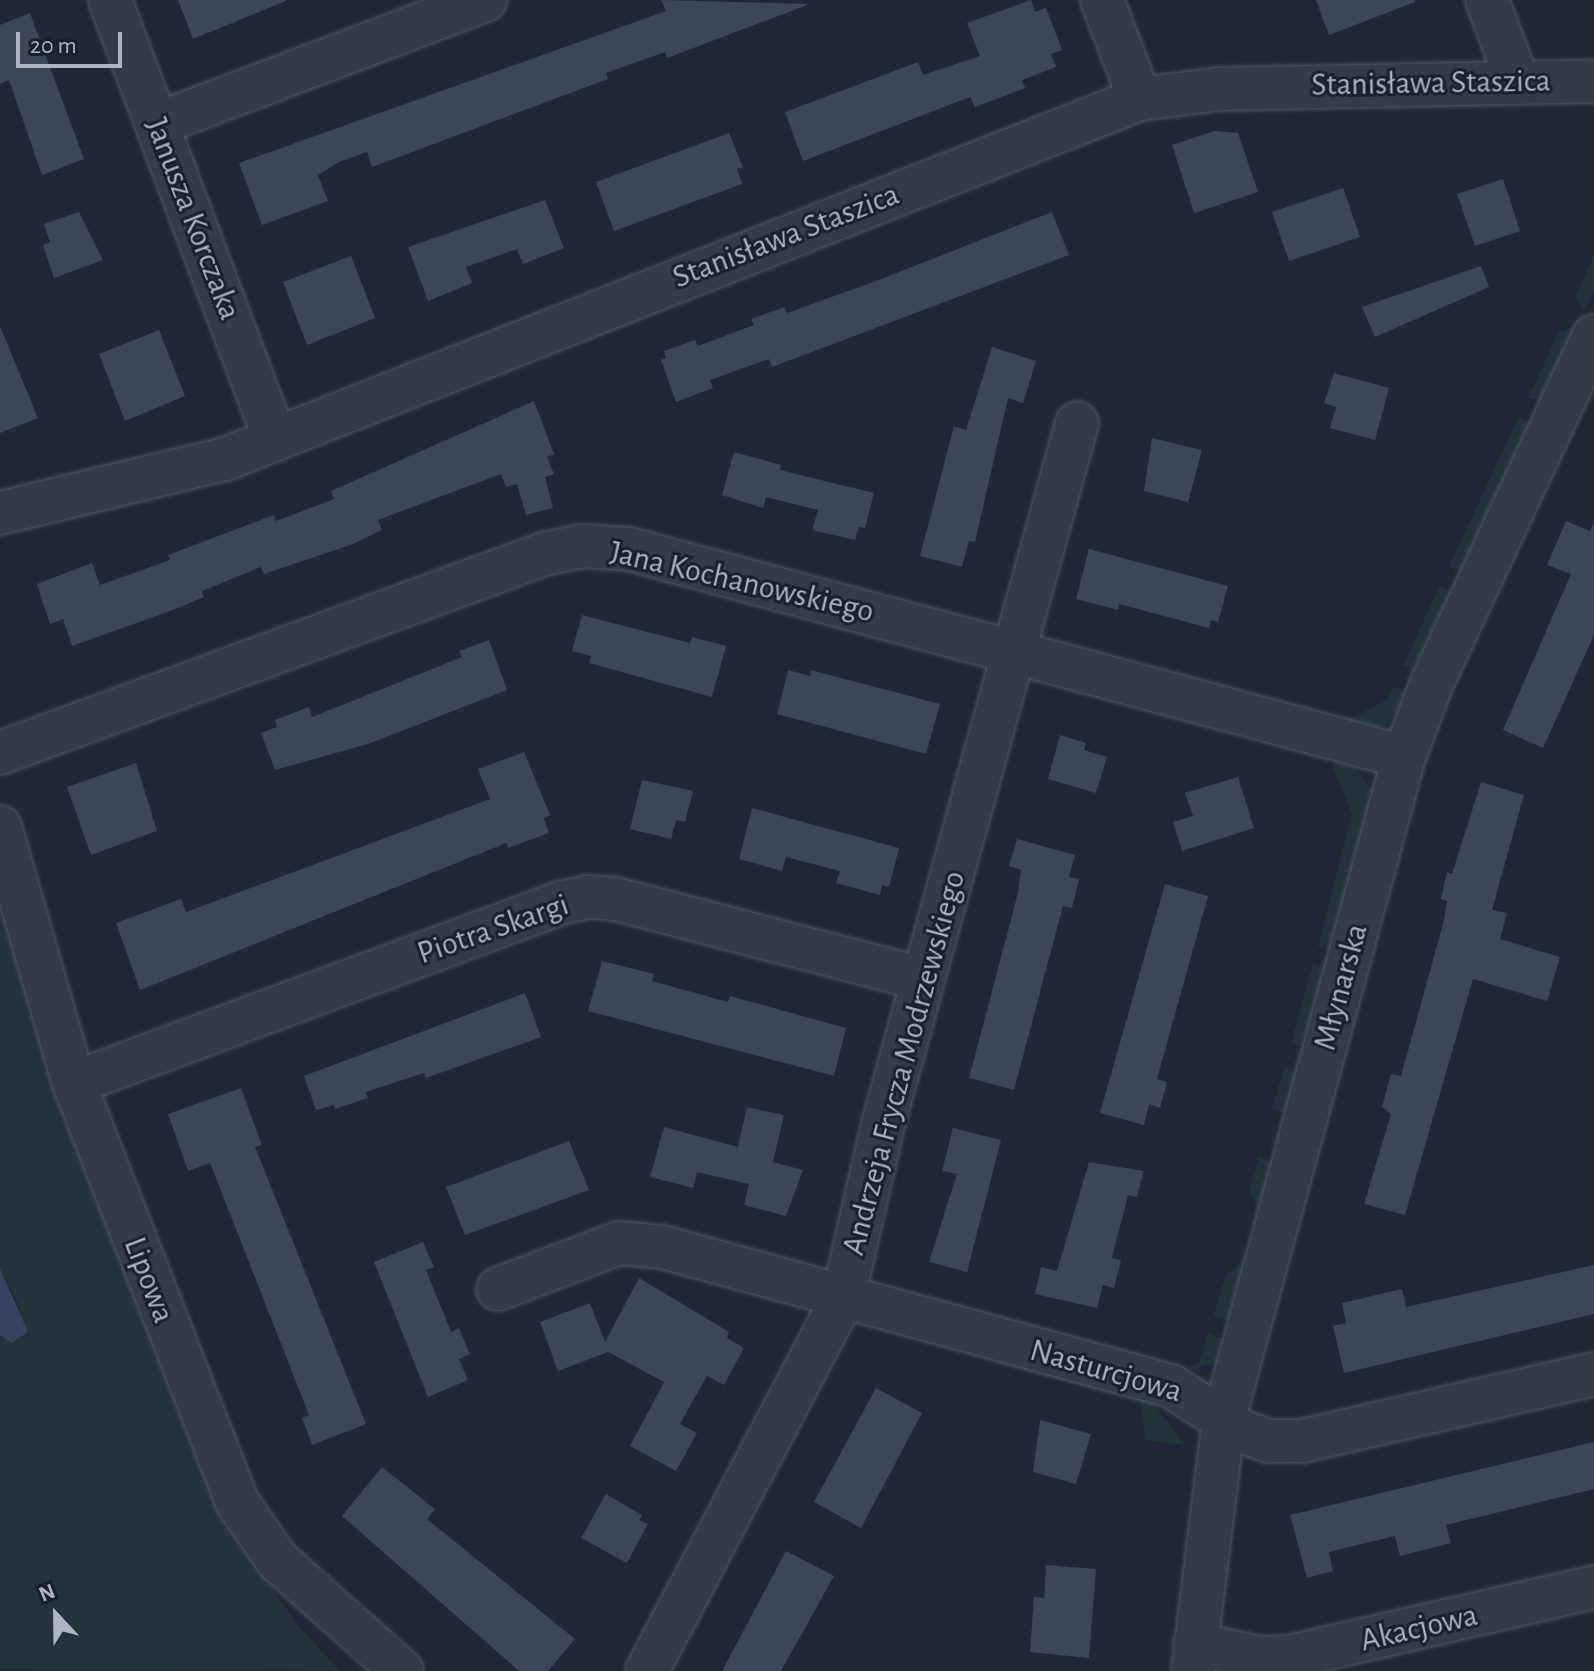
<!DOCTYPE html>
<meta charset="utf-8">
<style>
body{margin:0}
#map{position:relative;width:1594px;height:1671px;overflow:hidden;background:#212738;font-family:"Alegreya Sans",sans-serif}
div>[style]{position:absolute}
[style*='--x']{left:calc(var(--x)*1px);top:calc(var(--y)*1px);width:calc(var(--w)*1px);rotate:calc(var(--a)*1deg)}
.green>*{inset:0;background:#233339}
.water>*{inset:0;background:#374260}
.building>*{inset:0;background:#3d4558}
.roads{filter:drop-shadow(0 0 2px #4f5463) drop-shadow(0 0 2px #4f5463)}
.minor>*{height:42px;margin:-21px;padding:0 21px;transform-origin:21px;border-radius:21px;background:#353a48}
span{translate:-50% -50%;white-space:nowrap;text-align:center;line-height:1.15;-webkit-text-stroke:6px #1a1f2d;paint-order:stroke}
.street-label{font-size:32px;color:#afb4c5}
.north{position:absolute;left:16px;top:1575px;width:80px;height:80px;-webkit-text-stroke:6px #1a1f2d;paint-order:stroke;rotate:338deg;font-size:22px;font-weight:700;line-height:32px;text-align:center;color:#afb4c5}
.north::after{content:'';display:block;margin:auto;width:28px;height:36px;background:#afb4c5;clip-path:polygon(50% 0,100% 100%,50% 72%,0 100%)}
.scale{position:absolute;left:16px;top:32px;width:106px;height:36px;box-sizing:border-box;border:4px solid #afb4c5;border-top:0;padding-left:10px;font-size:24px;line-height:28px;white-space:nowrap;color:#afb4c5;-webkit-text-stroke:6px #1a1f2d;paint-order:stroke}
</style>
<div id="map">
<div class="green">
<div style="clip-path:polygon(1594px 255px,1594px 290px,1584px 312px,1575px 297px)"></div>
<div style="clip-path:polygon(1570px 328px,1575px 331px,1542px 400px,1528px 398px,1559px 331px)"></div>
<div style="clip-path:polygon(1519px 416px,1531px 424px,1460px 571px,1449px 566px)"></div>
<div style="clip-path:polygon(1440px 585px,1452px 595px,1413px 670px,1403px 665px)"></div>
<div style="clip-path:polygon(1394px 686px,1407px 694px,1391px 721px,1372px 731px,1345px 721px,1387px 700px)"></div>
<div style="clip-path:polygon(1337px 758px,1354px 766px,1374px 792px,1328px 949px,1318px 946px,1352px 814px,1333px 768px)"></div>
<div style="clip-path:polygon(0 895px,217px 1508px,297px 1624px,340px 1671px,0 1669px,0 1335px,11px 1343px,20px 1308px,0 1268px)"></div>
<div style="clip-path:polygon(1313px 963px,1326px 970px,1300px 1046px,1291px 1044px)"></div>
<div style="clip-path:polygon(1285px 1065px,1297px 1072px,1286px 1114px,1272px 1109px)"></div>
<div style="clip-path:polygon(1259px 1157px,1273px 1164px,1259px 1209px,1249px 1191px)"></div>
<div style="clip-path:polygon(1245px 1259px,1229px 1319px,1213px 1317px,1226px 1275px)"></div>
<div style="clip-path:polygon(1208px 1333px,1223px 1339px,1217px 1362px,1186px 1372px,1200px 1360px)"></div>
<div style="clip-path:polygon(1008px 1357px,1158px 1396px,1155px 1406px,1185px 1445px,1145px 1440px,1141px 1402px,994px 1363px)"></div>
</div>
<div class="water">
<div style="clip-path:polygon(0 1268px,28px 1332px,11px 1343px,0 1335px)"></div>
</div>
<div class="building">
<div style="clip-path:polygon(178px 0,286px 0,286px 1px,193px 39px)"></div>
<div style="clip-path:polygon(661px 0,810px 4px,667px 58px,665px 52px,606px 73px,608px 79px,372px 167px,367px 152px,339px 162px,318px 175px,328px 201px,262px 225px,239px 163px,666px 11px)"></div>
<div style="clip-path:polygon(1031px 0,1035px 12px,1046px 8px,1062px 50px,1051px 54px,1056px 67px,1022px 80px,1025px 88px,975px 107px,970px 97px,803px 161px,785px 112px,918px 62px,923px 75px,980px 56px,967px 23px)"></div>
<div style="clip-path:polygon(1316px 0,1414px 0,1415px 2px,1329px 35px)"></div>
<div style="clip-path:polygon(30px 13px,84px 159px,42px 175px,9px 80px,0 84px,0 25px)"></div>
<div style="clip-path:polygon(1214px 131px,1238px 133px,1258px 192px,1194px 213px,1172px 145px)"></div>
<div style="clip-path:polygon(729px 133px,743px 167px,737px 169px,742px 184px,614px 231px,596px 182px)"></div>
<div style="clip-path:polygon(1503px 179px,1520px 231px,1475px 246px,1457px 194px)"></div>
<div style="clip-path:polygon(1343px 188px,1360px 237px,1289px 261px,1272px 212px)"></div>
<div style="clip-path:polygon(545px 200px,564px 248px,523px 264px,517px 249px,466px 267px,472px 283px,428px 301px,408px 247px)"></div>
<div style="clip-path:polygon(79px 212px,103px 260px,54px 278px,43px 245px,50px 242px,44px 224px)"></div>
<div style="clip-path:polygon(1052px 212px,1069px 255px,772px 367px,769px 359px,710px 380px,713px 388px,676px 402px,661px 360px,666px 358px,664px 351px,695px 340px,698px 346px,754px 325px,751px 319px,785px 307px,787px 313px,876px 281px)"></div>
<div style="clip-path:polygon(351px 256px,375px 318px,307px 345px,283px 282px)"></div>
<div style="clip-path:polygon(1481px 266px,1489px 287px,1375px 337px,1362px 307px)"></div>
<div style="clip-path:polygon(0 326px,38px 418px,0 433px)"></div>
<div style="clip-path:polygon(159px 330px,185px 396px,125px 421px,99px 354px)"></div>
<div style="clip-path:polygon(992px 347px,1036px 361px,1023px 403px,1008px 398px,975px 542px,969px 541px,962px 567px,920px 556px,954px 426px,966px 430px)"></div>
<div style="clip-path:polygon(1334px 373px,1389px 388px,1375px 440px,1330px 428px,1336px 407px,1324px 403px)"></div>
<div style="clip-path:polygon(534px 401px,554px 454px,547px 457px,554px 474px,545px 477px,553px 508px,526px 515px,517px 484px,506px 487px,501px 474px,378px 520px,382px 530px,353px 544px,264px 574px,261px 567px,202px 591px,204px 597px,173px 610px,72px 646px,63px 619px,50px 624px,37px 584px,92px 563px,100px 585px,170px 560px,168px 555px,274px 515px,276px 521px,334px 499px,331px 491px)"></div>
<div style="clip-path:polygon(1152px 438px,1202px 450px,1188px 502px,1144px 491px)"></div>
<div style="clip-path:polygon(734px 452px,781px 465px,780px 470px,874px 493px,865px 528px,859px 527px,855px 540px,812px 530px,818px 510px,766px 497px,763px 508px,722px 495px)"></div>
<div style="clip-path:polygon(1566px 521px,1590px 531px,1594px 523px,1594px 635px,1543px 748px,1503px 730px,1571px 574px,1547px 565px)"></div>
<div style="clip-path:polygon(1089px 549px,1228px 586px,1218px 622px,1211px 620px,1209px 628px,1119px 604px,1118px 610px,1076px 599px)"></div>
<div style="clip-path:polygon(582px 615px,690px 643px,692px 637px,726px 646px,712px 697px,589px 663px,591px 656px,572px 651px)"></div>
<div style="clip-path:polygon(489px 640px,507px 690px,368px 744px,275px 770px,261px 733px,277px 727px,275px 720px,309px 707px,312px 717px,462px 657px,459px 651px)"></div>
<div style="clip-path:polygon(788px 670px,810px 676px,811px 670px,940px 704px,926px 754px,777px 714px)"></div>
<div style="clip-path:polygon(1060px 735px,1086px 743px,1084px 750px,1107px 757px,1096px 793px,1048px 779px)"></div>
<div style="clip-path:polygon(524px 752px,550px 815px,544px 818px,549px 833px,508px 848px,506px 843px,140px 990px,116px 923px,181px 899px,186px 912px,490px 799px,478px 769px)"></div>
<div style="clip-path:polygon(136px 763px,157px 831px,91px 855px,67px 787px)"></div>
<div style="clip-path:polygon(1238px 777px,1254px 828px,1182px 851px,1173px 822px,1193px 816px,1185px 793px)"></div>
<div style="clip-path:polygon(642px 780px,693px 791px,685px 822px,676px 820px,671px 839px,630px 829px)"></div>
<div style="clip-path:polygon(1481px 782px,1524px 795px,1492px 910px,1507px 913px,1500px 939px,1560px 957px,1547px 1001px,1473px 979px,1405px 1215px,1364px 1204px,1391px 1114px,1382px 1107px,1391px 1074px,1401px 1076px,1443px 924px,1447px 901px,1441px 899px,1447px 872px,1452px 874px)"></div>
<div style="clip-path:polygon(752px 808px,899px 848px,889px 887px,882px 885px,880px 895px,836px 883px,840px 871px,786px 857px,782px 871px,739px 859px)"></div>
<div style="clip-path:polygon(1017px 839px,1075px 855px,1069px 877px,1079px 879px,1072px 908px,1063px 906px,1014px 1090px,969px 1078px,1018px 893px,1021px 870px,1009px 866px)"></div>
<div style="clip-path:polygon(1165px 884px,1208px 896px,1157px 1079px,1167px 1082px,1160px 1108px,1149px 1104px,1144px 1125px,1100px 1113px)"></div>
<div style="clip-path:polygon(602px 961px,654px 974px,652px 981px,728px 1002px,730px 996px,846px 1028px,834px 1076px,588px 1011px)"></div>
<div style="clip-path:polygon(525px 993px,541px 1037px,426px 1078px,424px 1073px,366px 1092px,368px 1098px,335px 1109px,334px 1105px,316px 1110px,304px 1076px)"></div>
<div style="clip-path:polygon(241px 1088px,262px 1145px,255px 1147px,366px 1424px,312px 1445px,302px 1418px,309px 1415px,210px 1163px,188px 1171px,168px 1114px)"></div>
<div style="clip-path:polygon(747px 1107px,784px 1115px,773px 1162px,803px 1170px,786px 1216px,744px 1205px,749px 1184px,697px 1172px,693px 1188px,650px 1177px,664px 1127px,738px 1147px)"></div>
<div style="clip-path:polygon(953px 1128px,1001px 1140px,967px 1272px,929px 1262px,957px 1174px,942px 1171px)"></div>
<div style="clip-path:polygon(569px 1141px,589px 1190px,465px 1235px,446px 1187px)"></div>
<div style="clip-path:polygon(1089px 1162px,1144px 1171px,1137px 1197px,1128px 1195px,1112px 1258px,1121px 1260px,1114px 1288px,1103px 1285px,1097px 1308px,1035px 1294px,1041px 1267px,1057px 1271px)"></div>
<div style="clip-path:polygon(423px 1242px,434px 1267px,426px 1270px,451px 1332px,459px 1328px,470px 1354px,459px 1359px,468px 1380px,428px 1397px,374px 1262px)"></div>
<div style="clip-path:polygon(1594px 1265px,1594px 1314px,1344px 1373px,1333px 1326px,1346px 1323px,1342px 1303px,1402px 1289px,1406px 1307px)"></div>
<div style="clip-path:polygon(639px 1278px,729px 1332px,727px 1338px,744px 1348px,724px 1385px,707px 1376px,680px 1424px,697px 1433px,676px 1471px,630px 1446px,664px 1382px,608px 1352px,558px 1371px,540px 1322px,590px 1303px,605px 1342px)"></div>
<div style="clip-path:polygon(876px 1388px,922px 1413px,861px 1528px,814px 1502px)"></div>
<div style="clip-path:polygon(1040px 1420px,1091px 1434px,1076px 1484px,1033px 1472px)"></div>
<div style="clip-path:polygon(1594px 1442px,1594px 1489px,1446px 1525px,1451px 1543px,1400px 1556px,1395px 1536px,1329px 1552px,1333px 1571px,1307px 1578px,1290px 1515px)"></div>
<div style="clip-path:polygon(382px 1467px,435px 1509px,427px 1519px,575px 1639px,548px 1671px,519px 1671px,342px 1516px)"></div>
<div style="clip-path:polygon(606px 1494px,642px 1515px,639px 1520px,648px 1524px,627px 1563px,581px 1538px)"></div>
<div style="clip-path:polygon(786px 1551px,834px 1576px,781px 1671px,722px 1671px)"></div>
<div style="clip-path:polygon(1046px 1565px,1096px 1569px,1089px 1658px,1030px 1652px,1034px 1597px,1044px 1598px)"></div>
</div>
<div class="roads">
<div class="minor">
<div style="--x:110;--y:0;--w:469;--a:69.4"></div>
<div style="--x:1102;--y:0;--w:106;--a:69"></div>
<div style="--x:1487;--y:0;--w:85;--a:69.4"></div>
<div style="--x:157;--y:124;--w:351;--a:-20.7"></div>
<div style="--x:0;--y:513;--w:231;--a:-13.5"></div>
<div style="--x:225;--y:459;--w:983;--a:-21.48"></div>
<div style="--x:1140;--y:99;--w:80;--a:-7.2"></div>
<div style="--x:1219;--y:89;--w:375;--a:-1.2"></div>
<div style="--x:0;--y:753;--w:579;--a:-20.09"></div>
<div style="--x:544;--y:554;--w:39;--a:-12"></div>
<div style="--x:582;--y:546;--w:47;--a:3.7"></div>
<div style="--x:629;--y:549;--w:802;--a:15.02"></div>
<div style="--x:0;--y:827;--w:266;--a:73.9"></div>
<div style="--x:74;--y:1083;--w:450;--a:68.7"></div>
<div style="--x:237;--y:1502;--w:72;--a:55.2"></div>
<div style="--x:278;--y:1561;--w:166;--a:41.6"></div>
<div style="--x:74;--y:1083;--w:521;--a:-20.31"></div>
<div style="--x:563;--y:902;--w:26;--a:-11"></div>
<div style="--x:589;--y:897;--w:27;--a:4"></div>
<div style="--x:616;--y:899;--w:317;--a:14.6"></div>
<div style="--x:498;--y:1289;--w:129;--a:-20.8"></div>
<div style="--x:619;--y:1243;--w:43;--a:5.3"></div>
<div style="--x:662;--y:1247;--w:528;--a:15.27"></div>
<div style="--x:1171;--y:1386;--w:83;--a:32.7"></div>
<div style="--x:1241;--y:1431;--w:30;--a:20"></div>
<div style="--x:1269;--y:1441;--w:33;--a:0"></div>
<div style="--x:1302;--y:1441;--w:300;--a:-12.9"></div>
<div style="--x:1195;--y:1644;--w:66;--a:12.3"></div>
<div style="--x:1259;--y:1658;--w:30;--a:-2"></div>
<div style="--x:1289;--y:1657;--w:313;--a:-12.9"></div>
<div style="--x:647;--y:1671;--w:421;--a:-62.3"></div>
<div style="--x:843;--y:1298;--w:182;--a:-77"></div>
<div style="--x:884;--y:1121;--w:724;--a:-74.54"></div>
<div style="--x:1193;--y:1671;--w:255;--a:-83"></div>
<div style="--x:1224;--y:1418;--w:685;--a:-74.77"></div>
<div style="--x:1404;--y:757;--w:77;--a:-69.4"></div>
<div style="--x:1431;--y:685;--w:385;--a:-65"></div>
</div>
</div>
<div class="street-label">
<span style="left:1431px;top:83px;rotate:-1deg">Stanisława Staszica</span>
<span style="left:193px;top:219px;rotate:69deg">Janusza Korczaka</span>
<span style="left:786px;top:236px;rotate:-21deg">Stanisława Staszica</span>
<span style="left:742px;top:582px;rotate:13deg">Jana Kochanowskiego</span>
<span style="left:493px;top:929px;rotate:-19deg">Piotra Skargi</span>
<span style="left:1341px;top:987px;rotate:-75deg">Młynarska</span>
<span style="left:904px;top:1063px;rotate:-75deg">Andrzeja Frycza Modrzewskiego</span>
<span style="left:149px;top:1280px;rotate:69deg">Lipowa</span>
<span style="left:1106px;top:1371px;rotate:16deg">Nasturcjowa</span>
<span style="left:1419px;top:1628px;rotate:-13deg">Akacjowa</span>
</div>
<div class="north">N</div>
<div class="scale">20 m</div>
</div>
